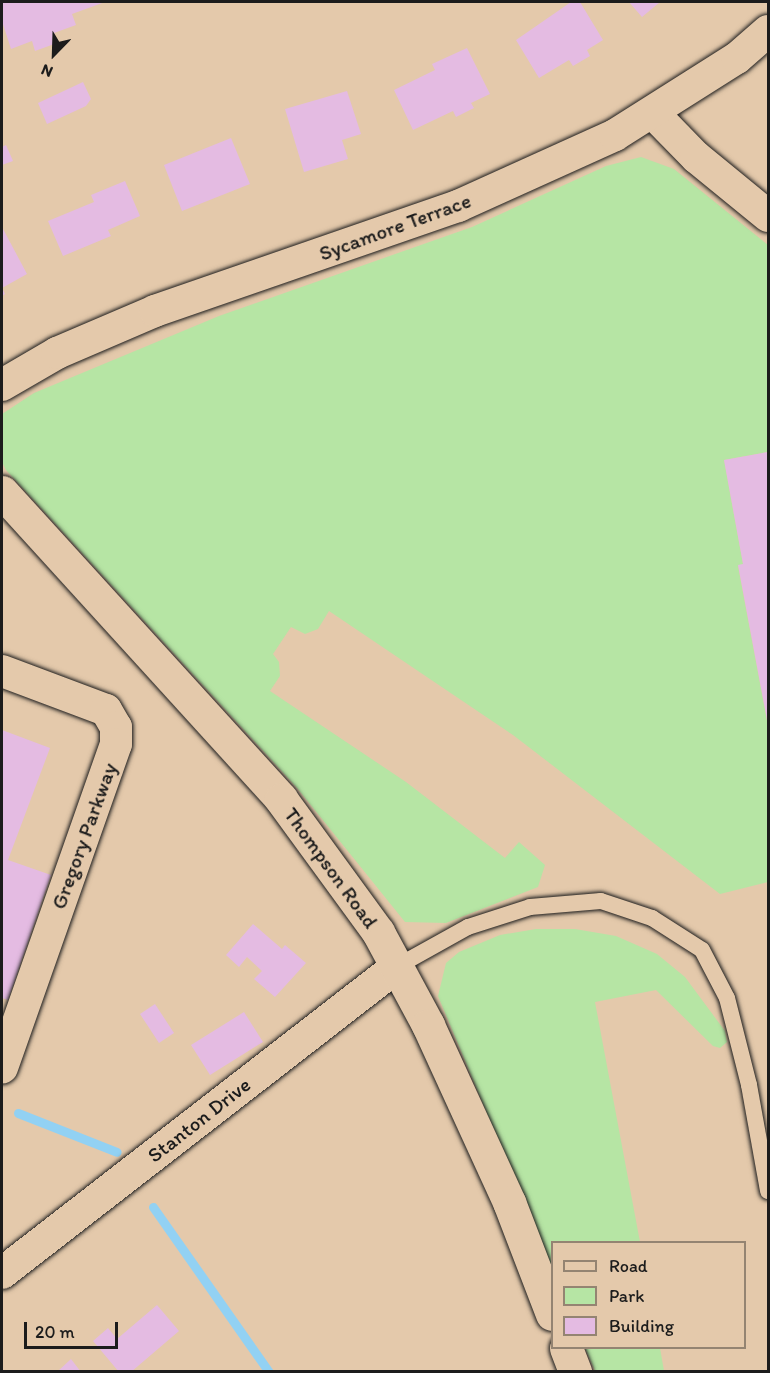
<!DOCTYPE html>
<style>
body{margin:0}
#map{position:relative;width:770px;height:1373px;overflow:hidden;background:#e4c9ab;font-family:Itim,sans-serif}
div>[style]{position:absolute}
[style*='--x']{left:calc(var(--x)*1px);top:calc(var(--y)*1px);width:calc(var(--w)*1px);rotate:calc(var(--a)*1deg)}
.green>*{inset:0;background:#b6e5a4}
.stream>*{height:9px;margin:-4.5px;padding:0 4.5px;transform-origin:4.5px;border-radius:4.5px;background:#92d1f3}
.building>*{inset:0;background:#e4bbe2}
.roads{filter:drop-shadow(0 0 2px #1c1c1c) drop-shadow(0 0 2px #1c1c1c)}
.service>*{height:16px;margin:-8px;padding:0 8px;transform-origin:8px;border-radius:8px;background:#e4c9ab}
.minor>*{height:32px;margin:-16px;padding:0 16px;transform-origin:16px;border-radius:16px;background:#e4c9ab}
.tertiary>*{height:33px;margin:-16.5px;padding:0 16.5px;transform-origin:16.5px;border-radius:16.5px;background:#e4c9ab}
span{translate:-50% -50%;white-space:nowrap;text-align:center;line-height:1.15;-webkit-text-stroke:4.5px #e4c9ab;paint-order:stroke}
.street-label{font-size:21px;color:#1c1c1c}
.frame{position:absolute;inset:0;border:3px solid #1c1c1c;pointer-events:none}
.legend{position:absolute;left:551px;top:1241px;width:195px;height:108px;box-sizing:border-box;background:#e4c9ab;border:2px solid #948472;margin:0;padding:8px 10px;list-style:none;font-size:18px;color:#1c1c1c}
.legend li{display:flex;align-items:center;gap:12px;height:30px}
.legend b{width:30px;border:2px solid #948472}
.north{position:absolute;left:24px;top:24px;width:60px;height:60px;-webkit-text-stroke:4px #e4c9ab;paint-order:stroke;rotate:203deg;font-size:16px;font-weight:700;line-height:24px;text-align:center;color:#1c1c1c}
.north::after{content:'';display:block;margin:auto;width:21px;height:27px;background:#1c1c1c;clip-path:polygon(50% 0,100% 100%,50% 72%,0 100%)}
.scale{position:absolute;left:24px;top:1322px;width:94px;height:27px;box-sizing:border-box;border:3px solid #1c1c1c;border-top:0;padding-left:8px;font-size:18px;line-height:21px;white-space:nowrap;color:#1c1c1c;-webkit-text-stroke:4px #e4c9ab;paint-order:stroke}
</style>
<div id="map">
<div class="green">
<div style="clip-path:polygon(641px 157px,674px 169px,768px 245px,768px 452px,724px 460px,743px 564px,738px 566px,768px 726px,768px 882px,720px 894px,513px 735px,329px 611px,318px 629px,305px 634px,291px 627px,273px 654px,279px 662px,280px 676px,270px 691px,406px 782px,505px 858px,519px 842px,545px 865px,538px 887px,446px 923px,405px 922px,297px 788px,6px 470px,2px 462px,2px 414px,34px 393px,219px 316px,472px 227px,606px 166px)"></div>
<div style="clip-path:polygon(536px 929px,575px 929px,616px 936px,657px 954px,685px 977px,725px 1031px,727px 1042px,720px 1048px,713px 1046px,656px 990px,595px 1002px,640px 1242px,552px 1242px,552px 1269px,438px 996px,446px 963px,459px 952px,500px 935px)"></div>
<div style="clip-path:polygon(585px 1348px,660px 1348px,664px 1371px,595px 1371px)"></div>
</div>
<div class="stream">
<div style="--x:18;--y:1113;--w:106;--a:21.5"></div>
<div style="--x:153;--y:1207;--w:202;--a:54.9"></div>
</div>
<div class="building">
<div style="clip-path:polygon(2px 2px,105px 2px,72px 14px,76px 25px,54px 33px,57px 43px,35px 51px,32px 41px,11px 49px,2px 21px)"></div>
<div style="clip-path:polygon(571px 2px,580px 2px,603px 40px,587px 50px,590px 56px,573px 66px,569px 60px,539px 78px,516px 40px)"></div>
<div style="clip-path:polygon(629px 2px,660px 2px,642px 17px)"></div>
<div style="clip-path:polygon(467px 48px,490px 94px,471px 103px,474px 108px,456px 117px,453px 111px,413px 130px,394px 90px,435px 70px,432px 64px)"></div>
<div style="clip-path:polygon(83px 82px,91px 99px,86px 106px,47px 124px,38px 103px)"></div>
<div style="clip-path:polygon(347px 91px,361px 134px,342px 140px,348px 159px,304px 172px,285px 109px)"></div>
<div style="clip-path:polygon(231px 138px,250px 184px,182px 211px,164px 165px)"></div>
<div style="clip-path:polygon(6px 145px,13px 161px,2px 165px,2px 147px)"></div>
<div style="clip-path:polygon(125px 181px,140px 216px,108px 230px,111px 236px,63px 256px,48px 221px,94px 202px,91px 195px)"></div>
<div style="clip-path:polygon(2px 227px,27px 274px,2px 288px,5px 294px,2px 296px)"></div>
<div style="clip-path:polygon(768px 452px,768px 720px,767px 720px,738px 565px,743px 564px,724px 460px)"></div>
<div style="clip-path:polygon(2px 730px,50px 748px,8px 860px,51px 875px,8px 1000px,2px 998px)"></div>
<div style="clip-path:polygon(253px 924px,282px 949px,285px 945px,306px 963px,275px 997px,254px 979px,262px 971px,247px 957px,239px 967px,226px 955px)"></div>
<div style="clip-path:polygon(155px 1004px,174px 1033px,159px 1043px,140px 1014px)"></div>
<div style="clip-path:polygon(244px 1012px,263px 1042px,210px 1075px,191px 1045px)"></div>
<div style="clip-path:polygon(157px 1305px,179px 1331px,131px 1372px,119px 1372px,93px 1341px,108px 1328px,117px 1339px)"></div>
<div style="clip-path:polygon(71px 1359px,81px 1372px,57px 1372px)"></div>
</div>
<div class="roads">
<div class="service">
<div style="--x:396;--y:967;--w:82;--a:-29.1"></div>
<div style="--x:468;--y:927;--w:65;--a:-17.9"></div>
<div style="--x:530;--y:907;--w:71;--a:-4.8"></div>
<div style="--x:601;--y:901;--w:54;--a:18.4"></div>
<div style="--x:652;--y:918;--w:59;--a:32.6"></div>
<div style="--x:702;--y:950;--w:54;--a:62.5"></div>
<div style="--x:727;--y:998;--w:90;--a:75.8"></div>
<div style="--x:749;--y:1085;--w:108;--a:79.8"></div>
</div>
<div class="minor">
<div style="--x:653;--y:113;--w:62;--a:45.7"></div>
<div style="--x:696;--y:157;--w:93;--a:39.3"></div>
<div style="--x:2;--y:385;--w:64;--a:-30.2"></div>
<div style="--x:57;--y:353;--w:107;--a:-23.2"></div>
<div style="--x:155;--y:311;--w:321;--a:-19.1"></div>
<div style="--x:458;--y:206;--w:172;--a:-24.3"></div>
<div style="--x:615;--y:135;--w:144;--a:-32.3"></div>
<div style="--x:737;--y:58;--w:41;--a:-41.1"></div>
<div style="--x:2;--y:671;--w:111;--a:20.6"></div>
<div style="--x:106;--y:710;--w:20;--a:60"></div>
<div style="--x:116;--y:727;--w:17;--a:90"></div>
<div style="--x:116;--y:744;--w:343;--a:109.4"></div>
<div style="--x:2;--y:1273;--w:499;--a:-37.8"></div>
</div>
<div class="tertiary">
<div style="--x:2;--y:492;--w:415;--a:47.7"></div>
<div style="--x:281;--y:799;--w:165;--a:53.9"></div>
<div style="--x:378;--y:932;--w:106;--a:61.7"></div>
<div style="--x:428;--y:1025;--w:195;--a:65.4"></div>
<div style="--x:509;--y:1202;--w:120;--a:69"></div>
<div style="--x:566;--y:1348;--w:26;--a:69"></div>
</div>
</div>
<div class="street-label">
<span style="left:395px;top:227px;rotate:-20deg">Sycamore Terrace</span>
<span style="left:84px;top:836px;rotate:-70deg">Gregory Parkway</span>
<span style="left:331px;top:868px;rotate:54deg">Thompson Road</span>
<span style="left:199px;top:1120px;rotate:-38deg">Stanton Drive</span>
</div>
<div class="frame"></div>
<ul class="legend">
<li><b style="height:8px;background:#e4c9ab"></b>Road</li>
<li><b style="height:16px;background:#b6e5a4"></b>Park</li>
<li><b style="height:16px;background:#e4bbe2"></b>Building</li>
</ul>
<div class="north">N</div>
<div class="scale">20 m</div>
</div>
